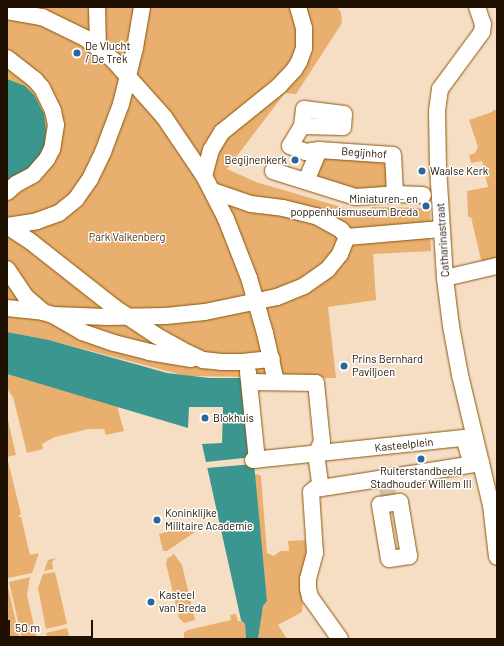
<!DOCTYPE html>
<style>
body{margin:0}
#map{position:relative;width:504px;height:646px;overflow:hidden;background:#f6dec5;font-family:Barlow,sans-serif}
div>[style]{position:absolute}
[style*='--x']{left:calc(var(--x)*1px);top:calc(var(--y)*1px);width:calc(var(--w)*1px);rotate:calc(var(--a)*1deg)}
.green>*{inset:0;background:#e8af6f}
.water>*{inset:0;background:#3a968f}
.pier>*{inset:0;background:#f6dec5}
.minor-tunnel>*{height:16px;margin-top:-8px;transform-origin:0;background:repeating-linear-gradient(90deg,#d6bfa7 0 16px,transparent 0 24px)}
.roads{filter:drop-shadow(0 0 1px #8b5607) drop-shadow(0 0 1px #8b5607)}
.minor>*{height:16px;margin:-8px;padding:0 8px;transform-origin:8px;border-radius:8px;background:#fff}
.dots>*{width:11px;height:11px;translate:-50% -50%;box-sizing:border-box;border:2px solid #fff;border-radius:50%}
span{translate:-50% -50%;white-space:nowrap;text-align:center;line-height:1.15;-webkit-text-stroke:3px #fff;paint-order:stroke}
.poi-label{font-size:11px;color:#201000}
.left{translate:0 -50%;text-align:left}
.right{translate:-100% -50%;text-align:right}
.street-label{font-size:11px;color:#201000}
.park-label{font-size:11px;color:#472e11}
.frame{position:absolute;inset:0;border:8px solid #201000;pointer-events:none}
.scale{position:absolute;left:8px;top:620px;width:85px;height:18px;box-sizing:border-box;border:2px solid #201000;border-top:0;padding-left:5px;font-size:12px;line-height:14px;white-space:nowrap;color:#201000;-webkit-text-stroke:3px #fff;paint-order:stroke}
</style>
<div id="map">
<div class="green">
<div style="clip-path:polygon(7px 7px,337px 7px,341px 12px,342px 23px,296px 94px,285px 93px,227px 169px,256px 182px,365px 214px,369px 215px,372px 207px,430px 208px,431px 251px,373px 254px,376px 300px,328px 307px,336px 378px,186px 376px,49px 340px,7px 332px)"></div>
<div style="clip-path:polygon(493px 110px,497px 110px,497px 258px,482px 264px,471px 217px,468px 217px,467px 191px,488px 187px,482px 161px,471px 163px,469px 155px,475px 153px,478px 147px,469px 120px,492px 112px)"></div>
<div style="clip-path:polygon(322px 154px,390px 158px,391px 193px,356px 195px,311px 181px)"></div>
<div style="clip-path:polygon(7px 374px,117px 406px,124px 431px,106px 435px,104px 429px,89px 429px,55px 437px,42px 444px,43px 449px,27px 453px,13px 397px,7px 389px)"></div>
<div style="clip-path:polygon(7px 416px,16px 455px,7px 457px,21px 514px,19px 515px,19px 517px,21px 517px,30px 555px,38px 553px,38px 556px,32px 573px,8px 578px)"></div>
<div style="clip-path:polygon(258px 474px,261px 476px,267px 553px,274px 556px,280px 551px,289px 551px,288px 541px,308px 540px,302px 612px,278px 625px,287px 639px,258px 639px,263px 606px,267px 601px,254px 475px)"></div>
<div style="clip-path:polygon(193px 526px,195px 532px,167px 551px,163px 551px,159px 534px)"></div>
<div style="clip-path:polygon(174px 554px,182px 565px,195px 620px,184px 623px,179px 618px,166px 564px,167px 559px)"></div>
<div style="clip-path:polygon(56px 558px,52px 562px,53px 569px,44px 571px,48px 560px)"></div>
<div style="clip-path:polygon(55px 572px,67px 624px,46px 629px,38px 588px,43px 574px)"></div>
<div style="clip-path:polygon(30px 577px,27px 595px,37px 639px,22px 639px,9px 582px)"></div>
<div style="clip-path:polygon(7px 583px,20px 639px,8px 639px)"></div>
<div style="clip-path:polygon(236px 614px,238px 621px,242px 621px,245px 623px,246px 639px,184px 639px,184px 633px,188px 630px,231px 620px,230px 615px)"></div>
<div style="clip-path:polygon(67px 628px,70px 639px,48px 639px,46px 633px)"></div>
</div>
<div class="water">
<div style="clip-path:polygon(7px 79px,25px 86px,34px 95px,44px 114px,46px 131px,44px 147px,36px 165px,15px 179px,7px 181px)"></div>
<div style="clip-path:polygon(7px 332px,49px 340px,167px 373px,209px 378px,246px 378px,267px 601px,263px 606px,258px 639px,246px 639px,245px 624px,241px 620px,202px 444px,222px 443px,223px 407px,189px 407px,188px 428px,7px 374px)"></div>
</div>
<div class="pier">
<div style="clip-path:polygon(253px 457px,254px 464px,207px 468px,206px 465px,206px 462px)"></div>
</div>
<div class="minor-tunnel">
<div style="--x:387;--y:487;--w:14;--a:82"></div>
</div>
<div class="roads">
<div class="minor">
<div style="--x:97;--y:7;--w:40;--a:88.6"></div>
<div style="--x:477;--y:7;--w:18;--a:71"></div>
<div style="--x:483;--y:24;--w:8;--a:97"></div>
<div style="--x:482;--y:32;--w:71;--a:126.4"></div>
<div style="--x:440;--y:89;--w:22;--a:98"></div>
<div style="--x:437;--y:111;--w:56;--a:89"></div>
<div style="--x:438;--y:167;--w:111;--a:86.4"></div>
<div style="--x:445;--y:278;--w:48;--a:82.9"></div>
<div style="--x:451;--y:326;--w:50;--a:79.6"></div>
<div style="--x:460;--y:375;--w:134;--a:76.6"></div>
<div style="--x:491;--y:505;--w:52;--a:83.4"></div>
<div style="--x:7;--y:11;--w:36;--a:10"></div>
<div style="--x:42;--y:17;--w:48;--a:26"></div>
<div style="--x:85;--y:38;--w:37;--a:38"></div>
<div style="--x:114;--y:61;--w:75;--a:48.2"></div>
<div style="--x:164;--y:117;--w:71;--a:55.9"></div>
<div style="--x:204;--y:176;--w:48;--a:62.9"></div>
<div style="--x:226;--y:219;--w:63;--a:68.7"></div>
<div style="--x:249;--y:278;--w:57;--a:73.8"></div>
<div style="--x:265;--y:333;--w:50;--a:77.3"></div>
<div style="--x:7;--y:58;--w:36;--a:38"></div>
<div style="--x:35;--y:80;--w:11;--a:49"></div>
<div style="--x:42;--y:88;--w:25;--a:64"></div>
<div style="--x:53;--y:111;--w:14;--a:78"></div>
<div style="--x:56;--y:125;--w:24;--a:99"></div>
<div style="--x:52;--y:149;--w:11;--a:117"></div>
<div style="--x:47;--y:159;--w:21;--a:131"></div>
<div style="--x:33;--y:175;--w:19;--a:152"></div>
<div style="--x:16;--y:184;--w:12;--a:138"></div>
<div style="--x:302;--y:126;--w:17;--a:-83"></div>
<div style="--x:304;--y:109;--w:40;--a:7.1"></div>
<div style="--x:344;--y:114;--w:13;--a:94"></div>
<div style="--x:343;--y:127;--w:41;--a:-178.6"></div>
<div style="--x:302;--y:126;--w:23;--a:121"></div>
<div style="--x:290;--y:146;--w:17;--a:21"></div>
<div style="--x:306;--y:152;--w:13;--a:-9"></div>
<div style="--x:319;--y:150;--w:74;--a:3.9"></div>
<div style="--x:393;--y:155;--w:39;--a:87"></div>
<div style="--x:273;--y:171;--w:87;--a:17.4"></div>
<div style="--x:356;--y:197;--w:39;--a:-4"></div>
<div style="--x:395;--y:194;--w:28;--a:2"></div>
<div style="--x:204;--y:176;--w:27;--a:-75"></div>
<div style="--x:211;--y:150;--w:21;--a:-59"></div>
<div style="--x:222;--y:132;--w:73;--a:-38.9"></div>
<div style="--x:279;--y:86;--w:22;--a:-47"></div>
<div style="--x:294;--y:70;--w:9;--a:-58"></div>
<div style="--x:299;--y:62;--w:15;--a:-70"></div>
<div style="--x:304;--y:48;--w:20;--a:-90"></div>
<div style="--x:304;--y:28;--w:22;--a:-106"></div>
<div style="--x:306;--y:181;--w:34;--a:-67"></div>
<div style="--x:213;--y:191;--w:40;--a:18.9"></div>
<div style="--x:251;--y:204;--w:32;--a:7"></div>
<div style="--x:283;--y:208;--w:34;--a:14"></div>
<div style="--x:316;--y:216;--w:29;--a:29"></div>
<div style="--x:341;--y:230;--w:9;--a:49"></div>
<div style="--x:347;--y:237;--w:94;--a:-4.9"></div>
<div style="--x:7;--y:226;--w:27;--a:33"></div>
<div style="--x:30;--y:241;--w:108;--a:38.2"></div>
<div style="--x:115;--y:308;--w:50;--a:33.7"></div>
<div style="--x:157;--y:336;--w:35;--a:29"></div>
<div style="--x:188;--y:353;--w:17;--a:25"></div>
<div style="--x:203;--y:360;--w:18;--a:6"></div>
<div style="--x:221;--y:362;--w:21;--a:0"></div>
<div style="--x:242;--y:362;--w:30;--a:-6"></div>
<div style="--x:7;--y:226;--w:30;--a:-9"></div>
<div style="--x:37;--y:221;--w:23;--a:-20"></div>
<div style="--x:59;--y:213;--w:22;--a:-39"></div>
<div style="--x:76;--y:199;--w:24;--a:-55"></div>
<div style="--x:90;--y:179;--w:30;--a:-64"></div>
<div style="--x:103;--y:152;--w:51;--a:-69.4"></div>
<div style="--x:121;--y:104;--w:58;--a:-76"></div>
<div style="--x:135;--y:48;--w:42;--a:-80.3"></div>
<div style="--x:7;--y:269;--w:34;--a:56"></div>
<div style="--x:26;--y:297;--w:23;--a:41"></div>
<div style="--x:445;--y:278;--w:53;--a:-13"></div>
<div style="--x:7;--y:308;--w:36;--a:6"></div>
<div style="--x:43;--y:312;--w:10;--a:17"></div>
<div style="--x:53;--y:315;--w:34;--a:30"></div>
<div style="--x:82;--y:332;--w:34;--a:19"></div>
<div style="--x:114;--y:343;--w:36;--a:14"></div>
<div style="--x:149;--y:352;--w:43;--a:9.5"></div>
<div style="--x:53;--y:315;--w:55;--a:2.1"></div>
<div style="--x:108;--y:317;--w:58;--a:-1"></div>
<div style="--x:166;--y:316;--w:39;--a:-6"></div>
<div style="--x:205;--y:312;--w:74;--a:-11.8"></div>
<div style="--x:277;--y:297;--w:29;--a:-22"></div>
<div style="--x:304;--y:286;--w:29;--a:-35"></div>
<div style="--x:328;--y:269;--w:19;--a:-51"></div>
<div style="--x:340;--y:254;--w:18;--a:-68"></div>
<div style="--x:248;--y:372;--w:88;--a:84.2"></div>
<div style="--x:250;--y:382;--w:66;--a:0.9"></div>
<div style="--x:316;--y:383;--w:59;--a:84.2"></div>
<div style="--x:322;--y:442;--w:13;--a:117"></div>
<div style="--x:316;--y:454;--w:34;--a:82"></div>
<div style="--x:253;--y:460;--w:212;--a:-6"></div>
<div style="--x:464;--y:438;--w:21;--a:73"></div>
<div style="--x:400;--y:502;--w:55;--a:80.5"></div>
<div style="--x:409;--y:556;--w:20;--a:171"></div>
<div style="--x:389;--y:559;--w:55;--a:-99.5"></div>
<div style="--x:380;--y:505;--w:20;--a:-9"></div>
<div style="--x:340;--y:639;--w:52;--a:-125.5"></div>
<div style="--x:310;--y:597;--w:9;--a:-103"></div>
<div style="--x:308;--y:588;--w:9;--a:-90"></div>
<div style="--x:308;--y:579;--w:27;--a:-75"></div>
<div style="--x:315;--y:553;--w:61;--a:-93.8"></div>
<div style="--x:311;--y:492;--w:5;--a:-37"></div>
<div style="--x:315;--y:489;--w:168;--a:-8.9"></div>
</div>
</div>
<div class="dots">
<div style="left:77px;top:53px;background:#28669d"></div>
<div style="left:295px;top:160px;background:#28669d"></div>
<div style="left:422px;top:171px;background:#28669d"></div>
<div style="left:426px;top:206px;background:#28669d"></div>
<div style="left:344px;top:366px;background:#28669d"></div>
<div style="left:205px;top:418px;background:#28669d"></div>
<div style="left:421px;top:459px;background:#28669d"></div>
<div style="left:157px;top:520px;background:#28669d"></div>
<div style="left:151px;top:602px;background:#28669d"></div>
</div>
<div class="poi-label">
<span class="left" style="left:85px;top:53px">De Vlucht<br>/ De Trek</span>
<span class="right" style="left:287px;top:160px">Begijnenkerk</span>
<span class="left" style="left:430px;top:171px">Waalse Kerk</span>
<span class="right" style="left:418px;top:206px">Miniaturen- en<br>poppenhuismuseum Breda</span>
<span class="left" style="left:352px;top:366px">Prins Bernhard<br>Paviljoen</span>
<span class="left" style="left:213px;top:418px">Blokhuis</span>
<span style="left:421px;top:478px">Ruiterstandbeeld<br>Stadhouder Willem III</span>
<span class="left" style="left:165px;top:520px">Koninklijke<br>Militaire Academie</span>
<span class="left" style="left:159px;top:602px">Kasteel<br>van Breda</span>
</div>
<div class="street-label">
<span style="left:364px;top:153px;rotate:4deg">Begijnhof</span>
<span style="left:443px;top:240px;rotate:-94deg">Catharinastraat</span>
<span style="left:404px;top:445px;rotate:-6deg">Kasteelplein</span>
</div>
<div class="park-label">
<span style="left:127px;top:237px">Park Valkenberg</span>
</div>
<div class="frame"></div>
<div class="scale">50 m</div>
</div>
